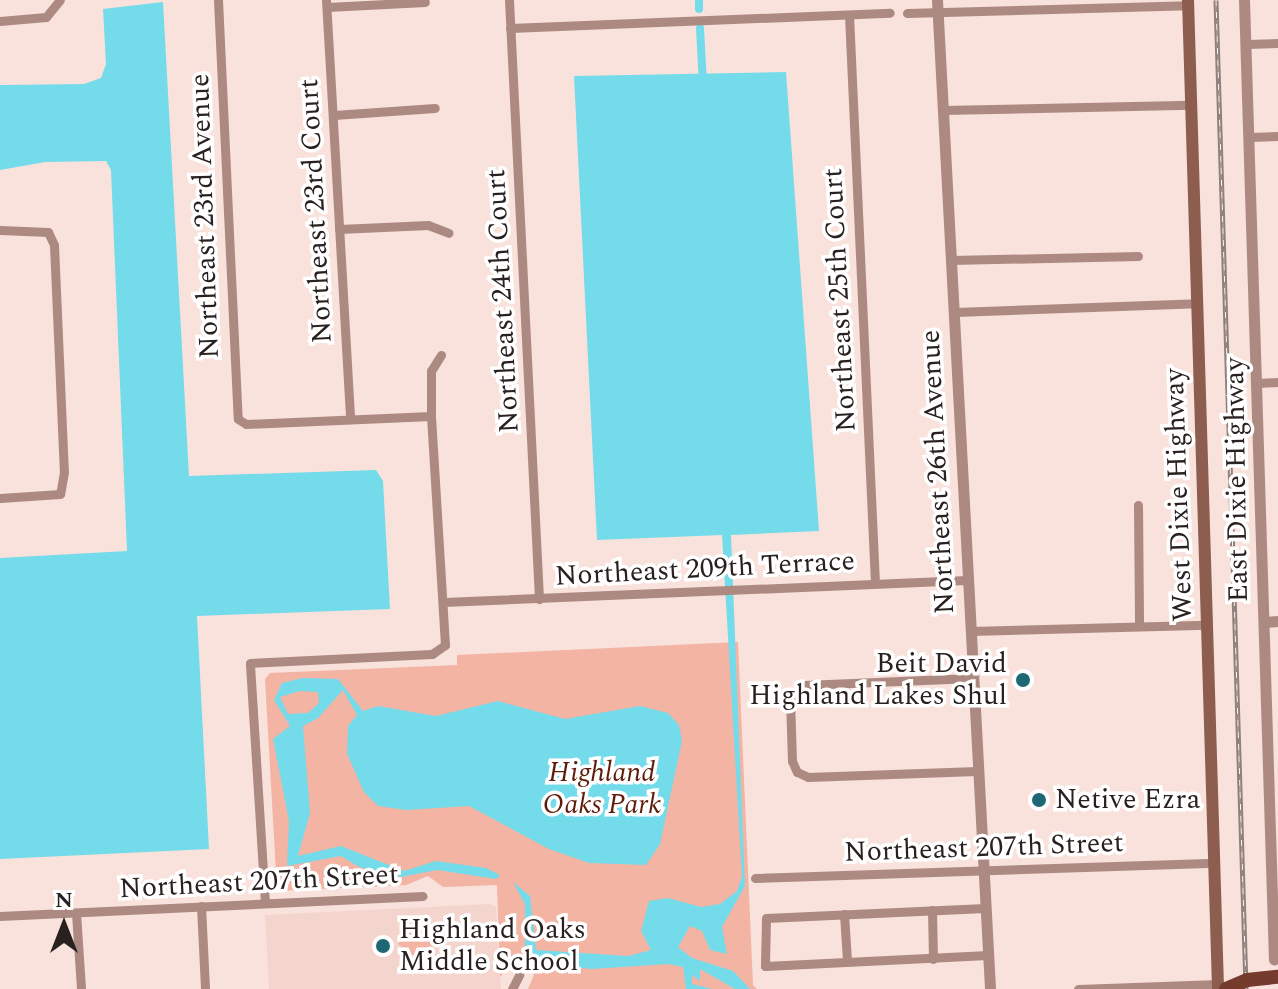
<!DOCTYPE html>
<style>
body{margin:0}
#map{position:relative;width:1278px;height:989px;overflow:hidden;background:#f9e2dc;font-family:Spectral,serif}
div>[style]{position:absolute}
[style*='--x']{left:calc(var(--x)*1px);top:calc(var(--y)*1px);width:calc(var(--w)*1px);rotate:calc(var(--a)*1deg)}
.built>*{inset:0;background:#f4d5cd}
.green>*{inset:0;background:#f3b4a3}
.water>*{inset:0;background:#74dbeb}
.canal>*{height:8px;margin:-4px;padding:0 4px;transform-origin:4px;border-radius:4px;background:#74dbeb}
.minor>*{height:9px;margin:-4.5px;padding:0 4.5px;transform-origin:4.5px;border-radius:4.5px;background:#ac8a81}
.tertiary>*{height:11px;margin:-5.5px;padding:0 5.5px;transform-origin:5.5px;border-radius:5.5px;background:#ac8a81}
.secondary>*{height:12px;margin:-6px;padding:0 6px;transform-origin:6px;border-radius:6px;background:#8d5d50}
.rail>*{height:5px;margin-top:-2.5px;transform-origin:0;background:repeating-linear-gradient(90deg,#fff 0 6px,#90807c 0 12px);box-sizing:border-box;border-block:2px solid #90807c}
.primary-bridge>*{height:14px;margin:-7px;padding:0 7px;transform-origin:7px;border-radius:7px;background:#753c2e}
.dots>*{width:22px;height:22px;translate:-50% -50%;box-sizing:border-box;border:4px solid #fff;border-radius:50%}
span{translate:-50% -50%;white-space:nowrap;text-align:center;line-height:1.15;-webkit-text-stroke:7px #fff;paint-order:stroke}
.street-label{font-size:28px;color:#29211f}
.poi-label{font-size:28px;color:#29211f}
.right{translate:-100% -50%;text-align:right}
.left{translate:0 -50%;text-align:left}
.park-label{font-size:28px;color:#601c0a;font-style:italic}
.north{position:absolute;left:24px;top:885px;width:80px;height:80px;-webkit-text-stroke:6px #fff;paint-order:stroke;rotate:0deg;font-size:22px;font-weight:700;line-height:32px;text-align:center;color:#29211f}
.north::after{content:'';display:block;margin:auto;width:28px;height:36px;background:#29211f;clip-path:polygon(50% 0,100% 100%,50% 72%,0 100%)}
</style>
<div id="map">
<div class="built">
<div style="clip-path:polygon(490px 904px,496px 907px,501px 989px,269px 989px,265px 915px)"></div>
</div>
<div class="green">
<div style="clip-path:polygon(738px 642px,753px 985px,757px 989px,528px 989px,534px 975px,525px 962px,514px 961px,500px 977px,497px 885px,443px 887px,428px 876px,406px 885px,277px 891px,265px 679px,270px 673px,457px 665px,457px 655px)"></div>
<div style="clip-path:polygon(413px 925px,436px 943px,421px 962px,398px 944px)"></div>
</div>
<div class="water">
<div style="clip-path:polygon(163px 2px,189px 476px,376px 470px,383px 481px,390px 609px,197px 616px,209px 849px,0 859px,0 558px,127px 551px,111px 170px,106px 161px,45px 162px,0 170px,0 85px,84px 84px,101px 78px,106px 64px,103px 9px)"></div>
<div style="clip-path:polygon(786px 72px,819px 531px,731px 535px,745px 886px,722px 927px,727px 954px,710px 950px,702px 931px,690px 926px,678px 947px,692px 958px,733px 971px,750px 989px,735px 989px,700px 969px,700px 981px,692px 975px,692px 984px,712px 989px,686px 989px,683px 967px,668px 964px,592px 969px,550px 965px,525px 954px,525px 904px,513px 882px,530px 896px,536px 950px,628px 956px,651px 950px,641px 931px,649px 901px,668px 898px,701px 907px,720px 904px,737px 891px,742px 876px,722px 535px,597px 540px,574px 76px)"></div>
<div style="clip-path:polygon(evenodd,303px 678px,338px 679px,363px 711px,378px 706px,436px 716px,498px 701px,565px 719px,640px 706px,668px 713px,679px 725px,682px 741px,660px 844px,646px 865px,589px 863px,549px 849px,469px 806px,406px 810px,378px 806px,364px 792px,347px 754px,348px 726px,357px 715px,343px 690px,318px 718px,303px 726px,310px 813px,298px 856px,341px 846px,404px 871px,436px 861px,486px 868px,500px 875px,496px 879px,437px 870px,401px 877px,359px 867px,341px 856px,287px 866px,289px 821px,273px 739px,290px 726px,274px 700px,282px 683px,303px 678px,300px 691px,318px 692px,319px 703px,308px 713px,288px 714px,280px 697px,300px 691px)"></div>
</div>
<div class="canal">
<div style="--x:699;--y:0;--w:9;--a:90"></div>
<div style="--x:700;--y:28;--w:55;--a:86.9"></div>
</div>
<div class="minor">
<div style="--x:218;--y:0;--w:419;--a:87.3"></div>
<div style="--x:238;--y:419;--w:9;--a:32"></div>
<div style="--x:246;--y:424;--w:185;--a:-2.5"></div>
<div style="--x:326;--y:0;--w:420;--a:86.7"></div>
<div style="--x:509;--y:0;--w:600;--a:87.13"></div>
<div style="--x:327;--y:7;--w:98;--a:-2.9"></div>
<div style="--x:907;--y:13;--w:281;--a:-1.6"></div>
<div style="--x:849;--y:15;--w:569;--a:87.38"></div>
<div style="--x:0;--y:21;--w:46;--a:-5"></div>
<div style="--x:46;--y:17;--w:22;--a:-51"></div>
<div style="--x:510;--y:28;--w:380;--a:-2.3"></div>
<div style="--x:1247;--y:44;--w:31;--a:-2"></div>
<div style="--x:943;--y:110;--w:248;--a:-1.2"></div>
<div style="--x:334;--y:115;--w:101;--a:-4"></div>
<div style="--x:1250;--y:137;--w:28;--a:-2"></div>
<div style="--x:339;--y:229;--w:89;--a:-2.6"></div>
<div style="--x:428;--y:225;--w:22;--a:21"></div>
<div style="--x:0;--y:230;--w:48;--a:2.4"></div>
<div style="--x:48;--y:232;--w:14;--a:65"></div>
<div style="--x:54;--y:245;--w:227;--a:87.5"></div>
<div style="--x:64;--y:472;--w:22;--a:100"></div>
<div style="--x:60;--y:494;--w:60;--a:176.2"></div>
<div style="--x:951;--y:260;--w:187;--a:-1.2"></div>
<div style="--x:955;--y:312;--w:242;--a:-2.1"></div>
<div style="--x:1258;--y:383;--w:20;--a:-3"></div>
<div style="--x:1138;--y:505;--w:121;--a:89.5"></div>
<div style="--x:444;--y:602;--w:523;--a:-2.41"></div>
<div style="--x:970;--y:631;--w:237;--a:-1.5"></div>
<div style="--x:972;--y:678;--w:168;--a:177.6"></div>
<div style="--x:804;--y:685;--w:19;--a:137"></div>
<div style="--x:790;--y:698;--w:63;--a:88.2"></div>
<div style="--x:792;--y:761;--w:12;--a:66"></div>
<div style="--x:797;--y:772;--w:12;--a:24"></div>
<div style="--x:808;--y:777;--w:169;--a:-2"></div>
<div style="--x:755;--y:878;--w:460;--a:-1.9"></div>
<div style="--x:265;--y:903;--w:240;--a:-93.6"></div>
<div style="--x:250;--y:663;--w:182;--a:-2.8"></div>
<div style="--x:432;--y:654;--w:16;--a:-35"></div>
<div style="--x:445;--y:645;--w:229;--a:-93.5"></div>
<div style="--x:431;--y:416;--w:45;--a:-90"></div>
<div style="--x:431;--y:371;--w:19;--a:-58"></div>
<div style="--x:201;--y:906;--w:83;--a:87.2"></div>
<div style="--x:985;--y:908;--w:219;--a:177.4"></div>
<div style="--x:766;--y:918;--w:48;--a:91.2"></div>
<div style="--x:765;--y:966;--w:223;--a:-2.8"></div>
<div style="--x:932;--y:910;--w:49;--a:88.8"></div>
<div style="--x:76;--y:913;--w:76;--a:86.2"></div>
<div style="--x:844;--y:914;--w:47;--a:86.3"></div>
<div style="--x:0;--y:916;--w:423;--a:-2.7"></div>
<div style="--x:512;--y:989;--w:16;--a:-63"></div>
<div style="--x:1078;--y:989;--w:140;--a:-2"></div>
</div>
<div class="tertiary">
<div style="--x:937;--y:0;--w:990;--a:86.93"></div>
<div style="--x:1244;--y:0;--w:960;--a:88.21"></div>
<div style="--x:1264;--y:622;--w:14;--a:-4"></div>
</div>
<div class="secondary">
<div style="--x:1188;--y:0;--w:989;--a:88.26"></div>
</div>
<div class="rail">
<div style="--x:1216;--y:0;--w:989;--a:88.26"></div>
</div>
<div class="primary-bridge">
<div style="--x:1226;--y:989;--w:23;--a:-23"></div>
<div style="--x:1247;--y:980;--w:31;--a:-6"></div>
</div>
<div class="dots">
<div style="left:1023px;top:680px;background:#1e6873"></div>
<div style="left:1039px;top:800px;background:#1e6873"></div>
<div style="left:383px;top:946px;background:#1e6873"></div>
</div>
<div class="street-label">
<span style="left:316px;top:211px;rotate:-93deg">Northeast 23rd Court</span>
<span style="left:205px;top:216px;rotate:-92deg">Northeast 23rd Avenue</span>
<span style="left:840px;top:300px;rotate:-93deg">Northeast 25th Court</span>
<span style="left:503px;top:301px;rotate:-93deg">Northeast 24th Court</span>
<span style="left:938px;top:472px;rotate:-93deg">Northeast 26th Avenue</span>
<span style="left:1237px;top:480px;rotate:-91deg">East Dixie Highway</span>
<span style="left:1179px;top:495px;rotate:-92deg">West Dixie Highway</span>
<span style="left:705px;top:569px;rotate:-3deg">Northeast 209th Terrace</span>
<span style="left:984px;top:848px;rotate:-2deg">Northeast 207th Street</span>
<span style="left:259px;top:882px;rotate:-3deg">Northeast 207th Street</span>
</div>
<div class="poi-label">
<span class="right" style="left:1007px;top:680px">Beit David<br>Highland Lakes Shul</span>
<span class="left" style="left:1055px;top:800px">Netive Ezra</span>
<span class="left" style="left:399px;top:946px">Highland Oaks<br>Middle School</span>
</div>
<div class="park-label">
<span style="left:602px;top:789px">Highland<br>Oaks Park</span>
</div>
<div class="north">N</div>
</div>
